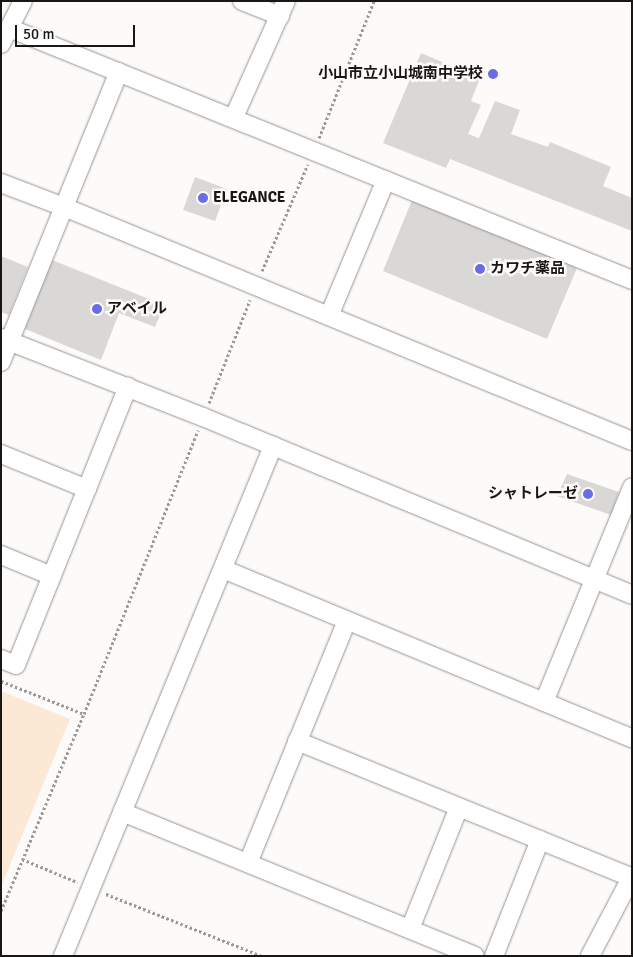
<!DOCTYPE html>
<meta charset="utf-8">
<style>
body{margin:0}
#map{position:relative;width:633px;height:957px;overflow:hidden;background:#fdfbf9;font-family:Signika,"Noto Sans JP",sans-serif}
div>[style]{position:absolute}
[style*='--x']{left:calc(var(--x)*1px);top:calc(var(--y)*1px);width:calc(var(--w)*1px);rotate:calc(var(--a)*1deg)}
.green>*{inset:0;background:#fbe9d6}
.building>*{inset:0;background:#dad8d6}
.path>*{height:3px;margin-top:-1.5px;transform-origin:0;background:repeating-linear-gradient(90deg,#9b9998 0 2.5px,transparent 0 5px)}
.roads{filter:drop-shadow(0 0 1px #969491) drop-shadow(0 0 1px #969491)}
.minor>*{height:18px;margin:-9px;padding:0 9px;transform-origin:9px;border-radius:9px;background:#fff}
.dots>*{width:14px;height:14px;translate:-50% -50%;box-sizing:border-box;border:2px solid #fdfbf9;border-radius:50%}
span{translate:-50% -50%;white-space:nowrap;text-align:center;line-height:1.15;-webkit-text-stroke:5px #fdfbf9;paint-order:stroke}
.poi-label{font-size:15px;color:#181716;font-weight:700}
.right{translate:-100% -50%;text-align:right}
.left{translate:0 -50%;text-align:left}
.frame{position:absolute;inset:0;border:2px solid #181716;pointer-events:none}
.scale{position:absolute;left:15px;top:25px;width:120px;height:22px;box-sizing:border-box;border:2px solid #181716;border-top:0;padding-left:6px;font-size:15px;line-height:18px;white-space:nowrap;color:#181716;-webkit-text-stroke:4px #fdfbf9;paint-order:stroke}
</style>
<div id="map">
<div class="green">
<div style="clip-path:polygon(1px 691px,70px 719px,1px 887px)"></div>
</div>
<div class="building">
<div style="clip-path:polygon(421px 53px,480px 78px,471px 101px,481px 105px,468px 134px,479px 138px,495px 101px,520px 110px,511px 134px,548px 147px,550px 142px,611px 167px,603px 186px,632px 198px,632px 231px,450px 159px,446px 168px,383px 143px)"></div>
<div style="clip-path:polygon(195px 177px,227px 189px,215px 221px,183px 210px)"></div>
<div style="clip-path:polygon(412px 200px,577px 268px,547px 339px,383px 271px)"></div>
<div style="clip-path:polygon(1px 256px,28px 267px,9px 315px,1px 312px)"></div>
<div style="clip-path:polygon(52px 260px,164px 305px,155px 327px,119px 313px,101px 360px,25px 329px)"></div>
<div style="clip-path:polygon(567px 474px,619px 492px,611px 515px,557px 496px)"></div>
</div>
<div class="path">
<div style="--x:319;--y:138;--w:148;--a:-68.1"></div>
<div style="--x:262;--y:271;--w:116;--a:-66.7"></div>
<div style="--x:209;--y:403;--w:111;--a:-68.3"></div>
<div style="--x:1;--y:681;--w:89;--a:21.7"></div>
<div style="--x:22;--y:859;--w:60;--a:22.7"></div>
<div style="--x:106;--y:894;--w:168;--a:21.7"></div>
<div style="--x:1;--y:911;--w:214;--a:-67.2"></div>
<div style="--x:84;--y:714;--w:306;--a:-68.1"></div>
</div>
<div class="roads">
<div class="minor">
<div style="--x:242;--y:1;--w:41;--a:21.5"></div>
<div style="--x:9;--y:28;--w:672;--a:22.02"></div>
<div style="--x:1;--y:44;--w:48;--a:-62.9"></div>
<div style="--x:234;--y:117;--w:127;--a:-65.9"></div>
<div style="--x:1;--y:183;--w:67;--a:20.9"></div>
<div style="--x:64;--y:207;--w:614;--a:22.39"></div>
<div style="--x:329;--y:316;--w:147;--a:-67.3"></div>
<div style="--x:1;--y:338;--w:217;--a:21.4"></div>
<div style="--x:203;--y:417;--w:464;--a:22.5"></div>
<div style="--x:1;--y:362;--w:313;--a:-67.9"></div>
<div style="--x:1;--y:454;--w:93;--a:22.1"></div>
<div style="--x:1;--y:555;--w:55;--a:22.4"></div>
<div style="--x:223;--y:569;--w:443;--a:22.5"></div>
<div style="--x:1;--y:659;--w:16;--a:22"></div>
<div style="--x:16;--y:665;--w:300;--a:-68.1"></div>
<div style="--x:544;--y:702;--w:232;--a:-67.7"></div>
<div style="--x:297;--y:741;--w:361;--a:22.2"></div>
<div style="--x:122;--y:812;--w:381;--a:22.2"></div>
<div style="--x:248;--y:863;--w:262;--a:-67.8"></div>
<div style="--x:410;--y:929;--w:131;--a:-68.1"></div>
<div style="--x:63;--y:956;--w:552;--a:-67.62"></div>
<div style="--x:494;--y:956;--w:125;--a:-68.4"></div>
<div style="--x:590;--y:956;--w:90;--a:-62.3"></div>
</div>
</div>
<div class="dots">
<div style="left:493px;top:74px;background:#686ce5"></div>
<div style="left:203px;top:198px;background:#686ce5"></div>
<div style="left:480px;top:269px;background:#686ce5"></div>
<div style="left:97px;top:309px;background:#686ce5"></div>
<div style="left:588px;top:494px;background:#686ce5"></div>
</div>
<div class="poi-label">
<span class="right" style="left:483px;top:74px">小山市立小山城南中学校</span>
<span class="left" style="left:213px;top:198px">ELEGANCE</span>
<span class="left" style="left:490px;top:269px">カワチ薬品</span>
<span class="left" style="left:107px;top:309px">アベイル</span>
<span class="right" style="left:578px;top:494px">シャトレーゼ</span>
</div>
<div class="frame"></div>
<div class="scale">50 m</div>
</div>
